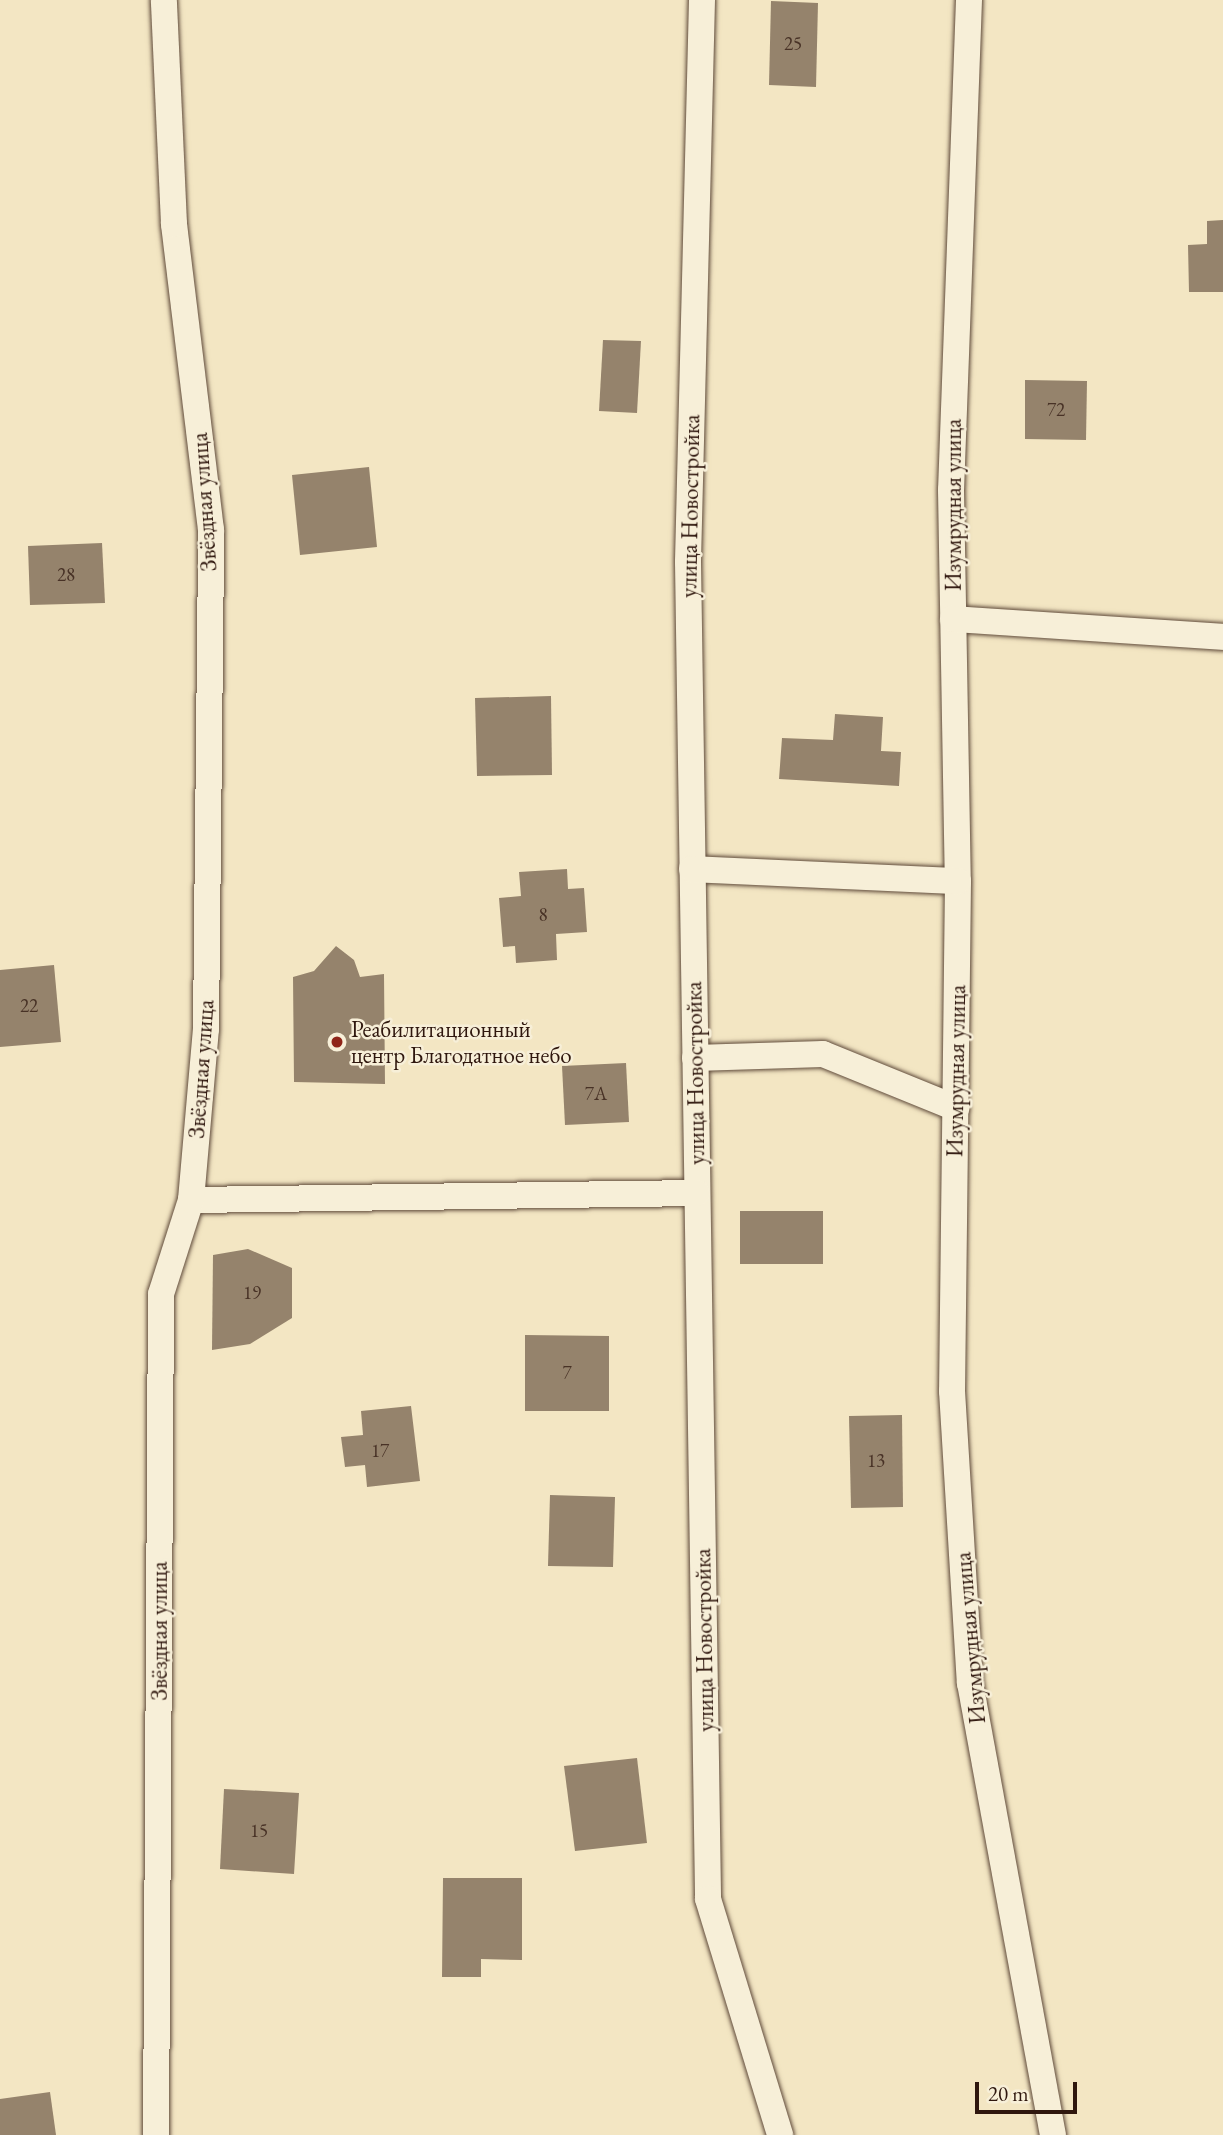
<!DOCTYPE html>
<meta charset="utf-8">
<style>
body{margin:0}
#map{position:relative;width:1223px;height:2135px;overflow:hidden;background:#f3e6c3;font-family:"EB Garamond",serif}
div>[style]{position:absolute}
[style*='--x']{left:calc(var(--x)*1px);top:calc(var(--y)*1px);width:calc(var(--w)*1px);rotate:calc(var(--a)*1deg)}
.building>*{inset:0;background:#95836c}
.roads{filter:drop-shadow(0 0 2px #604b3b) drop-shadow(0 0 2px #604b3b)}
.minor>*{height:26px;margin:-13px;padding:0 13px;transform-origin:13px;border-radius:13px;background:#f7efd8}
.dots>*{width:19px;height:19px;translate:-50% -50%;box-sizing:border-box;border:4px solid #f7efd8;border-radius:50%}
span{translate:-50% -50%;white-space:nowrap;text-align:center;line-height:1.15;-webkit-text-stroke:5px #f7efd8;paint-order:stroke}
.number-label{font-size:19px;color:#483226}
.number-label span{-webkit-text-stroke-width:0}
.street-label{font-size:23px;color:#2f170e}
.poi-label{font-size:23px;color:#2f170e}
.left{translate:0 -50%;text-align:left}
.scale{position:absolute;left:975px;top:2082px;width:102px;height:32px;box-sizing:border-box;border:4px solid #2f170e;border-top:0;padding-left:9px;font-size:21px;line-height:24px;white-space:nowrap;color:#2f170e;-webkit-text-stroke:5px #f7efd8;paint-order:stroke}
</style>
<div id="map">
<div class="building">
<div style="clip-path:polygon(771px 1px,818px 3px,816px 87px,769px 85px)"></div>
<div style="clip-path:polygon(1223px 220px,1223px 292px,1189px 292px,1188px 245px,1207px 244px,1207px 221px)"></div>
<div style="clip-path:polygon(603px 340px,641px 341px,637px 413px,599px 411px)"></div>
<div style="clip-path:polygon(1025px 380px,1087px 381px,1086px 440px,1025px 439px)"></div>
<div style="clip-path:polygon(369px 467px,377px 547px,300px 555px,292px 475px)"></div>
<div style="clip-path:polygon(102px 543px,105px 603px,30px 605px,28px 546px)"></div>
<div style="clip-path:polygon(551px 696px,552px 775px,477px 776px,475px 698px)"></div>
<div style="clip-path:polygon(835px 714px,883px 717px,881px 751px,901px 752px,899px 786px,779px 779px,782px 738px,833px 740px)"></div>
<div style="clip-path:polygon(567px 869px,568px 889px,584px 888px,587px 932px,556px 934px,557px 960px,516px 963px,515px 946px,503px 947px,499px 898px,521px 896px,519px 872px)"></div>
<div style="clip-path:polygon(336px 946px,354px 960px,360px 977px,384px 974px,385px 1084px,294px 1082px,293px 977px,314px 971px)"></div>
<div style="clip-path:polygon(54px 965px,61px 1042px,0 1047px,0 970px)"></div>
<div style="clip-path:polygon(626px 1063px,629px 1122px,565px 1125px,562px 1066px)"></div>
<div style="clip-path:polygon(740px 1211px,823px 1211px,823px 1264px,740px 1264px)"></div>
<div style="clip-path:polygon(248px 1249px,292px 1268px,292px 1318px,250px 1344px,212px 1350px,213px 1255px)"></div>
<div style="clip-path:polygon(525px 1335px,609px 1336px,609px 1411px,525px 1411px)"></div>
<div style="clip-path:polygon(411px 1406px,420px 1481px,367px 1487px,365px 1465px,345px 1467px,341px 1437px,363px 1435px,361px 1411px)"></div>
<div style="clip-path:polygon(902px 1415px,903px 1507px,851px 1508px,849px 1416px)"></div>
<div style="clip-path:polygon(550px 1495px,615px 1497px,613px 1567px,548px 1566px)"></div>
<div style="clip-path:polygon(637px 1758px,647px 1843px,575px 1851px,564px 1766px)"></div>
<div style="clip-path:polygon(224px 1789px,299px 1793px,294px 1874px,220px 1869px)"></div>
<div style="clip-path:polygon(443px 1878px,522px 1878px,522px 1960px,481px 1959px,481px 1977px,442px 1977px)"></div>
<div style="clip-path:polygon(50px 2092px,56px 2135px,0 2135px,0 2099px)"></div>
</div>
<div class="roads">
<div class="minor">
<div style="--x:702;--y:0;--w:562;--a:91.43"></div>
<div style="--x:688;--y:562;--w:1337;--a:89.14"></div>
<div style="--x:708;--y:1899;--w:247;--a:73"></div>
<div style="--x:969;--y:0;--w:490;--a:92.1"></div>
<div style="--x:951;--y:490;--w:391;--a:89"></div>
<div style="--x:958;--y:881;--w:510;--a:90.67"></div>
<div style="--x:952;--y:1391;--w:293;--a:86.5"></div>
<div style="--x:970;--y:1683;--w:460;--a:79.6"></div>
<div style="--x:953;--y:619;--w:271;--a:3.8"></div>
<div style="--x:692;--y:869;--w:266;--a:2.6"></div>
<div style="--x:695;--y:1058;--w:128;--a:-1.8"></div>
<div style="--x:823;--y:1054;--w:144;--a:22.1"></div>
<div style="--x:191;--y:1200;--w:506;--a:-0.79"></div>
<div style="--x:156;--y:2135;--w:841;--a:-89.66"></div>
<div style="--x:161;--y:1294;--w:99;--a:-72.3"></div>
<div style="--x:191;--y:1200;--w:172;--a:-85"></div>
<div style="--x:206;--y:1029;--w:499;--a:-89.4"></div>
<div style="--x:211;--y:530;--w:308;--a:-96.9"></div>
<div style="--x:174;--y:224;--w:224;--a:-92.6"></div>
</div>
</div>
<div class="dots">
<div style="left:337px;top:1042px;background:#8f2418"></div>
</div>
<div class="number-label">
<span style="left:793px;top:44px">25</span>
<span style="left:1056px;top:410px">72</span>
<span style="left:66px;top:575px">28</span>
<span style="left:543px;top:915px">8</span>
<span style="left:29px;top:1006px">22</span>
<span style="left:596px;top:1094px">7А</span>
<span style="left:252px;top:1293px">19</span>
<span style="left:567px;top:1373px">7</span>
<span style="left:380px;top:1451px">17</span>
<span style="left:876px;top:1461px">13</span>
<span style="left:259px;top:1831px">15</span>
</div>
<div class="street-label">
<span style="left:204px;top:502px;rotate:-94deg">Звёздная улица</span>
<span style="left:953px;top:505px;rotate:-90deg">Изумрудная улица</span>
<span style="left:690px;top:506px;rotate:-89deg">улица Новостройка</span>
<span style="left:201px;top:1069px;rotate:-86deg">Звёздная улица</span>
<span style="left:956px;top:1071px;rotate:-89deg">Изумрудная улица</span>
<span style="left:695px;top:1073px;rotate:-91deg">улица Новостройка</span>
<span style="left:159px;top:1631px;rotate:-90deg">Звёздная улица</span>
<span style="left:970px;top:1638px;rotate:-95deg">Изумрудная улица</span>
<span style="left:704px;top:1640px;rotate:-91deg">улица Новостройка</span>
</div>
<div class="poi-label">
<span class="left" style="left:351px;top:1042px">Реабилитационный<br>центр Благодатное небо</span>
</div>
<div class="scale">20 m</div>
</div>
